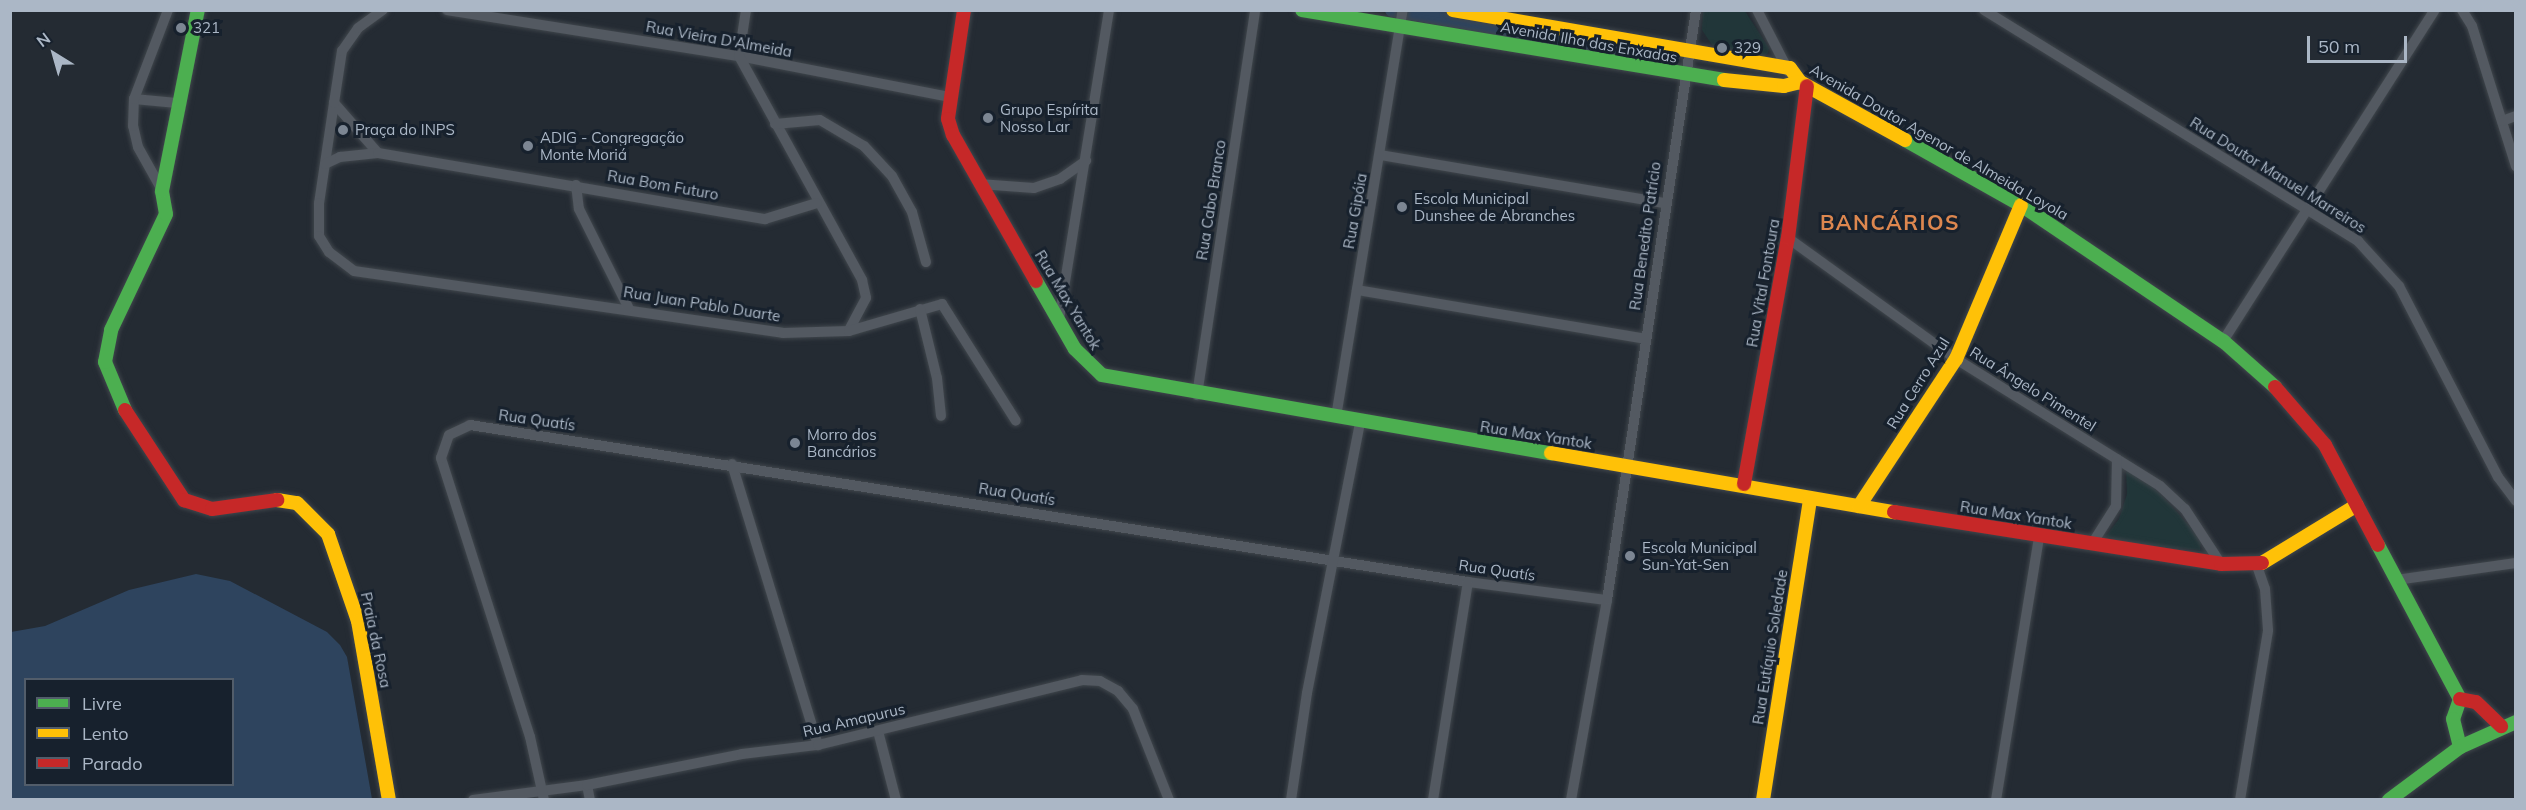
<!DOCTYPE html>
<meta charset="utf-8">
<style>
body{margin:0}
#map{position:relative;width:2526px;height:810px;overflow:hidden;background:#242b33;font-family:Mulish,sans-serif}
div>[style]{position:absolute}
[style*='--x']{left:calc(var(--x)*1px);top:calc(var(--y)*1px);width:calc(var(--w)*1px);rotate:calc(var(--a)*1deg)}
.green>*{inset:0;background:#213639}
.water>*{inset:0;background:#2e445e}
.canal>*{height:14px;margin:-7px;padding:0 7px;transform-origin:7px;border-radius:7px;background:#2e445e}
.roads{filter:drop-shadow(0 0 2px #40464c) drop-shadow(0 0 2px #40464c)}
.street>*{height:10px;margin:-5px;padding:0 5px;transform-origin:5px;border-radius:5px;background:#535961}
.fast>*{height:14px;margin:-7px;padding:0 7px;transform-origin:7px;border-radius:7px;background:#4caf50}
.slow>*{height:14px;margin:-7px;padding:0 7px;transform-origin:7px;border-radius:7px;background:#ffc107}
.jam>*{height:14px;margin:-7px;padding:0 7px;transform-origin:7px;border-radius:7px;background:#c62828}
.dots>*{width:16px;height:16px;translate:-50% -50%;box-sizing:border-box;border:3px solid #17212d;border-radius:50%}
span{translate:-50% -50%;white-space:nowrap;text-align:center;line-height:1.15;-webkit-text-stroke:6px #17212d;paint-order:stroke}
.poi-label{font-size:15px;color:#abb7c6}
.left{translate:0 -50%;text-align:left}
.street-label{font-size:15px;color:#abb7c6}
.district-label{font-size:21px;color:#dd874f;font-weight:700;letter-spacing:1.5px}
.frame{position:absolute;inset:0;border:12px solid #abb7c6;pointer-events:none}
.legend{position:absolute;left:24px;top:678px;width:210px;height:108px;box-sizing:border-box;background:#17212d;border:2px solid #525d6a;margin:0;padding:8px 10px;list-style:none;font-size:18px;color:#abb7c6}
.legend li{display:flex;align-items:center;gap:12px;height:30px}
.legend b{width:30px;border:2px solid #525d6a}
.north{position:absolute;left:24px;top:24px;width:60px;height:60px;-webkit-text-stroke:4px #17212d;paint-order:stroke;rotate:323deg;font-size:16px;font-weight:700;line-height:24px;text-align:center;color:#abb7c6}
.north::after{content:'';display:block;margin:auto;width:21px;height:27px;background:#abb7c6;clip-path:polygon(50% 0,100% 100%,50% 72%,0 100%)}
.scale{position:absolute;left:2307px;top:36px;width:100px;height:27px;box-sizing:border-box;border:3px solid #abb7c6;border-top:0;padding-left:8px;font-size:18px;line-height:21px;white-space:nowrap;color:#abb7c6;-webkit-text-stroke:4px #17212d;paint-order:stroke}
</style>
<div id="map">
<div class="green">
<div style="clip-path:polygon(1703px 11px,1745px 11px,1769px 48px,1768px 53px,1764px 56px,1712px 45px,1702px 30px)"></div>
<div style="clip-path:polygon(2126px 469px,2147px 480px,2177px 512px,2201px 540px,2200px 550px,2121px 543px,2106px 536px,2119px 519px,2127px 494px)"></div>
</div>
<div class="water">
<div style="clip-path:polygon(evenodd,196px 574px,230px 581px,327px 632px,340px 645px,347px 657px,372px 799px,11px 799px,11px 632px,45px 626px,129px 590px,196px 574px,26px 680px,232px 680px,232px 784px,26px 784px,26px 680px)"></div>
</div>
<div class="canal">
<div style="--x:1392;--y:10;--w:269;--a:9.8"></div>
</div>
<div class="roads">
<div class="street">
<div style="--x:447;--y:10;--w:296;--a:9"></div>
<div style="--x:739;--y:56;--w:214;--a:11"></div>
<div style="--x:746;--y:10;--w:47;--a:98.7"></div>
<div style="--x:739;--y:56;--w:256;--a:61.2"></div>
<div style="--x:862;--y:280;--w:18;--a:77"></div>
<div style="--x:866;--y:298;--w:36;--a:118"></div>
<div style="--x:1757;--y:10;--w:70;--a:62.7"></div>
<div style="--x:1984;--y:10;--w:440;--a:31.7"></div>
<div style="--x:2358;--y:241;--w:61;--a:47.7"></div>
<div style="--x:2399;--y:286;--w:215;--a:62.6"></div>
<div style="--x:2498;--y:477;--w:30;--a:53"></div>
<div style="--x:2462;--y:10;--w:19;--a:58"></div>
<div style="--x:2472;--y:26;--w:147;--a:72.6"></div>
<div style="--x:134;--y:99;--w:43;--a:5.3"></div>
<div style="--x:334;--y:103;--w:101;--a:98.5"></div>
<div style="--x:319;--y:203;--w:33;--a:90"></div>
<div style="--x:319;--y:236;--w:19;--a:58"></div>
<div style="--x:329;--y:252;--w:31;--a:37"></div>
<div style="--x:354;--y:271;--w:433;--a:8.2"></div>
<div style="--x:783;--y:333;--w:66;--a:-1.7"></div>
<div style="--x:849;--y:331;--w:97;--a:-16.2"></div>
<div style="--x:942;--y:304;--w:138;--a:57.7"></div>
<div style="--x:2502;--y:121;--w:15;--a:-20"></div>
<div style="--x:775;--y:124;--w:45;--a:-5.1"></div>
<div style="--x:820;--y:120;--w:51;--a:30.6"></div>
<div style="--x:864;--y:146;--w:41;--a:47"></div>
<div style="--x:892;--y:176;--w:41;--a:60.9"></div>
<div style="--x:912;--y:212;--w:52;--a:74.4"></div>
<div style="--x:378;--y:153;--w:67;--a:-131.3"></div>
<div style="--x:334;--y:103;--w:53;--a:-81.3"></div>
<div style="--x:342;--y:51;--w:28;--a:-55"></div>
<div style="--x:358;--y:28;--w:31;--a:-36"></div>
<div style="--x:1380;--y:155;--w:289;--a:9.6"></div>
<div style="--x:325;--y:164;--w:17;--a:-25"></div>
<div style="--x:340;--y:157;--w:38;--a:-6"></div>
<div style="--x:378;--y:153;--w:393;--a:9.7"></div>
<div style="--x:765;--y:219;--w:54;--a:-17.1"></div>
<div style="--x:979;--y:184;--w:55;--a:4.2"></div>
<div style="--x:1034;--y:188;--w:28;--a:-19"></div>
<div style="--x:1060;--y:179;--w:32;--a:-35"></div>
<div style="--x:576;--y:185;--w:24;--a:83"></div>
<div style="--x:579;--y:209;--w:110;--a:63.4"></div>
<div style="--x:162;--y:190;--w:49;--a:-119.2"></div>
<div style="--x:138;--y:147;--w:22;--a:-103"></div>
<div style="--x:133;--y:126;--w:27;--a:-88"></div>
<div style="--x:134;--y:99;--w:95;--a:-69.1"></div>
<div style="--x:1788;--y:238;--w:207;--a:35.8"></div>
<div style="--x:1956;--y:359;--w:240;--a:31.9"></div>
<div style="--x:2160;--y:486;--w:34;--a:43"></div>
<div style="--x:2185;--y:509;--w:66;--a:56.8"></div>
<div style="--x:1357;--y:290;--w:293;--a:9.6"></div>
<div style="--x:920;--y:309;--w:71;--a:76.2"></div>
<div style="--x:937;--y:378;--w:38;--a:84"></div>
<div style="--x:1059;--y:319;--w:313;--a:-80.8"></div>
<div style="--x:2223;--y:341;--w:393;--a:-57.4"></div>
<div style="--x:1197;--y:395;--w:389;--a:-81.4"></div>
<div style="--x:1336;--y:417;--w:412;--a:-80.7"></div>
<div style="--x:732;--y:464;--w:294;--a:73"></div>
<div style="--x:2092;--y:544;--w:45;--a:-57.7"></div>
<div style="--x:2116;--y:506;--w:47;--a:-88.8"></div>
<div style="--x:2396;--y:580;--w:121;--a:-8.1"></div>
<div style="--x:878;--y:731;--w:71;--a:75.4"></div>
<div style="--x:587;--y:785;--w:15;--a:79"></div>
<div style="--x:473;--y:800;--w:115;--a:-7.5"></div>
<div style="--x:587;--y:785;--w:158;--a:-11.3"></div>
<div style="--x:742;--y:754;--w:77;--a:-6.8"></div>
<div style="--x:818;--y:745;--w:272;--a:-13.8"></div>
<div style="--x:1082;--y:680;--w:18;--a:3"></div>
<div style="--x:1100;--y:681;--w:21;--a:29"></div>
<div style="--x:1118;--y:691;--w:23;--a:50"></div>
<div style="--x:1133;--y:709;--w:98;--a:68.4"></div>
<div style="--x:544;--y:800;--w:65;--a:-102.5"></div>
<div style="--x:530;--y:737;--w:293;--a:-107.7"></div>
<div style="--x:441;--y:458;--w:24;--a:-71"></div>
<div style="--x:449;--y:435;--w:23;--a:-25"></div>
<div style="--x:470;--y:425;--w:1010;--a:8.94"></div>
<div style="--x:1468;--y:582;--w:140;--a:7.4"></div>
<div style="--x:1291;--y:800;--w:108;--a:-81.5"></div>
<div style="--x:1307;--y:693;--w:275;--a:-78.9"></div>
<div style="--x:1433;--y:800;--w:221;--a:-80.9"></div>
<div style="--x:1571;--y:800;--w:203;--a:-79.8"></div>
<div style="--x:1607;--y:600;--w:597;--a:-81.42"></div>
<div style="--x:1996;--y:800;--w:267;--a:-80.7"></div>
<div style="--x:2240;--y:800;--w:172;--a:-80.6"></div>
<div style="--x:2268;--y:630;--w:41;--a:-94.2"></div>
<div style="--x:2265;--y:589;--w:24;--a:-109"></div>
</div>
<div class="fast">
<div style="--x:1302;--y:10;--w:428;--a:9.4"></div>
<div style="--x:1905;--y:140;--w:133;--a:29.3"></div>
<div style="--x:2021;--y:205;--w:244;--a:34"></div>
<div style="--x:2223;--y:341;--w:69;--a:41.5"></div>
<div style="--x:1036;--y:281;--w:78;--a:60.2"></div>
<div style="--x:1075;--y:349;--w:37;--a:44"></div>
<div style="--x:1102;--y:375;--w:456;--a:9.9"></div>
<div style="--x:125;--y:410;--w:52;--a:-112.6"></div>
<div style="--x:105;--y:362;--w:33;--a:-79"></div>
<div style="--x:111;--y:330;--w:128;--a:-64.6"></div>
<div style="--x:166;--y:214;--w:23;--a:-100"></div>
<div style="--x:162;--y:191;--w:185;--a:-78.8"></div>
<div style="--x:2378;--y:545;--w:174;--a:62"></div>
<div style="--x:2460;--y:699;--w:21;--a:109"></div>
<div style="--x:2453;--y:719;--w:29;--a:76"></div>
<div style="--x:2389;--y:800;--w:89;--a:-36.7"></div>
<div style="--x:2460;--y:747;--w:61;--a:-24.1"></div>
</div>
<div class="slow">
<div style="--x:1453;--y:10;--w:342;--a:9.8"></div>
<div style="--x:1790;--y:68;--w:17;--a:54"></div>
<div style="--x:1800;--y:82;--w:120;--a:28.9"></div>
<div style="--x:1724;--y:80;--w:60;--a:5.7"></div>
<div style="--x:1784;--y:86;--w:16;--a:-14"></div>
<div style="--x:1551;--y:453;--w:348;--a:9.8"></div>
<div style="--x:277;--y:500;--w:20;--a:9"></div>
<div style="--x:297;--y:503;--w:44;--a:45"></div>
<div style="--x:328;--y:534;--w:92;--a:71"></div>
<div style="--x:358;--y:621;--w:182;--a:80.2"></div>
<div style="--x:1859;--y:506;--w:176;--a:-56.6"></div>
<div style="--x:1956;--y:359;--w:167;--a:-67.1"></div>
<div style="--x:2262;--y:563;--w:111;--a:-31.4"></div>
<div style="--x:1763;--y:800;--w:305;--a:-81.1"></div>
</div>
<div class="jam">
<div style="--x:964;--y:10;--w:110;--a:98.4"></div>
<div style="--x:948;--y:119;--w:17;--a:73"></div>
<div style="--x:953;--y:135;--w:168;--a:60.4"></div>
<div style="--x:2275;--y:387;--w:77;--a:49.2"></div>
<div style="--x:2325;--y:445;--w:113;--a:62.1"></div>
<div style="--x:125;--y:410;--w:108;--a:56.8"></div>
<div style="--x:184;--y:500;--w:29;--a:18"></div>
<div style="--x:212;--y:509;--w:66;--a:-7.9"></div>
<div style="--x:1744;--y:484;--w:250;--a:-79.9"></div>
<div style="--x:1788;--y:238;--w:153;--a:-82.9"></div>
<div style="--x:1894;--y:512;--w:331;--a:9"></div>
<div style="--x:2221;--y:564;--w:41;--a:-1.4"></div>
<div style="--x:2460;--y:699;--w:16;--a:11"></div>
<div style="--x:2476;--y:702;--w:35;--a:44"></div>
</div>
</div>
<div class="dots">
<div style="left:181px;top:28px;background:#7c8693"></div>
<div style="left:1722px;top:48px;background:#7c8693"></div>
<div style="left:988px;top:118px;background:#7c8693"></div>
<div style="left:343px;top:130px;background:#7c8693"></div>
<div style="left:528px;top:146px;background:#7c8693"></div>
<div style="left:1402px;top:207px;background:#7c8693"></div>
<div style="left:795px;top:443px;background:#7c8693"></div>
<div style="left:1630px;top:556px;background:#7c8693"></div>
</div>
<div class="poi-label">
<span class="left" style="left:193px;top:28px">321</span>
<span class="left" style="left:1734px;top:48px">329</span>
<span class="left" style="left:1000px;top:118px">Grupo Espírita<br>Nosso Lar</span>
<span class="left" style="left:355px;top:130px">Praça do INPS</span>
<span class="left" style="left:540px;top:146px">ADIG - Congregação<br>Monte Moriá</span>
<span class="left" style="left:1414px;top:207px">Escola Municipal<br>Dunshee de Abranches</span>
<span class="left" style="left:807px;top:443px">Morro dos<br>Bancários</span>
<span class="left" style="left:1642px;top:556px">Escola Municipal<br>Sun-Yat-Sen</span>
</div>
<div class="street-label">
<span style="left:719px;top:39px;rotate:10deg">Rua Vieira D'Almeida</span>
<span style="left:1589px;top:42px;rotate:10deg">Avenida Ilha das Enxadas</span>
<span style="left:1939px;top:142px;rotate:30deg">Avenida Doutor Agenor de Almeida Loyola</span>
<span style="left:2278px;top:175px;rotate:32deg">Rua Doutor Manuel Marreiros</span>
<span style="left:663px;top:185px;rotate:10deg">Rua Bom Futuro</span>
<span style="left:1211px;top:200px;rotate:-81deg">Rua Cabo Branco</span>
<span style="left:1355px;top:211px;rotate:-80deg">Rua Gipóia</span>
<span style="left:1645px;top:236px;rotate:-82deg">Rua Benedito Patrício</span>
<span style="left:1763px;top:283px;rotate:-80deg">Rua Vital Fontoura</span>
<span style="left:1068px;top:300px;rotate:59deg">Rua Max Yantok</span>
<span style="left:702px;top:304px;rotate:9deg">Rua Juan Pablo Duarte</span>
<span style="left:1918px;top:383px;rotate:-58deg">Rua Cerro Azul</span>
<span style="left:2033px;top:389px;rotate:32deg">Rua Ângelo Pimentel</span>
<span style="left:537px;top:420px;rotate:8deg">Rua Quatís</span>
<span style="left:1536px;top:435px;rotate:9deg">Rua Max Yantok</span>
<span style="left:1017px;top:494px;rotate:9deg">Rua Quatís</span>
<span style="left:2016px;top:515px;rotate:9deg">Rua Max Yantok</span>
<span style="left:1497px;top:570px;rotate:8deg">Rua Quatís</span>
<span style="left:376px;top:640px;rotate:78deg">Praia da Rosa</span>
<span style="left:1770px;top:647px;rotate:-81deg">Rua Eutíquio Soledade</span>
<span style="left:854px;top:720px;rotate:-13deg">Rua Amapurus</span>
</div>
<div class="district-label">
<span style="left:1890px;top:222px">BANCÁRIOS</span>
</div>
<div class="frame"></div>
<ul class="legend">
<li><b style="height:8px;background:#4caf50"></b>Livre</li>
<li><b style="height:8px;background:#ffc107"></b>Lento</li>
<li><b style="height:8px;background:#c62828"></b>Parado</li>
</ul>
<div class="north">N</div>
<div class="scale">50 m</div>
</div>
